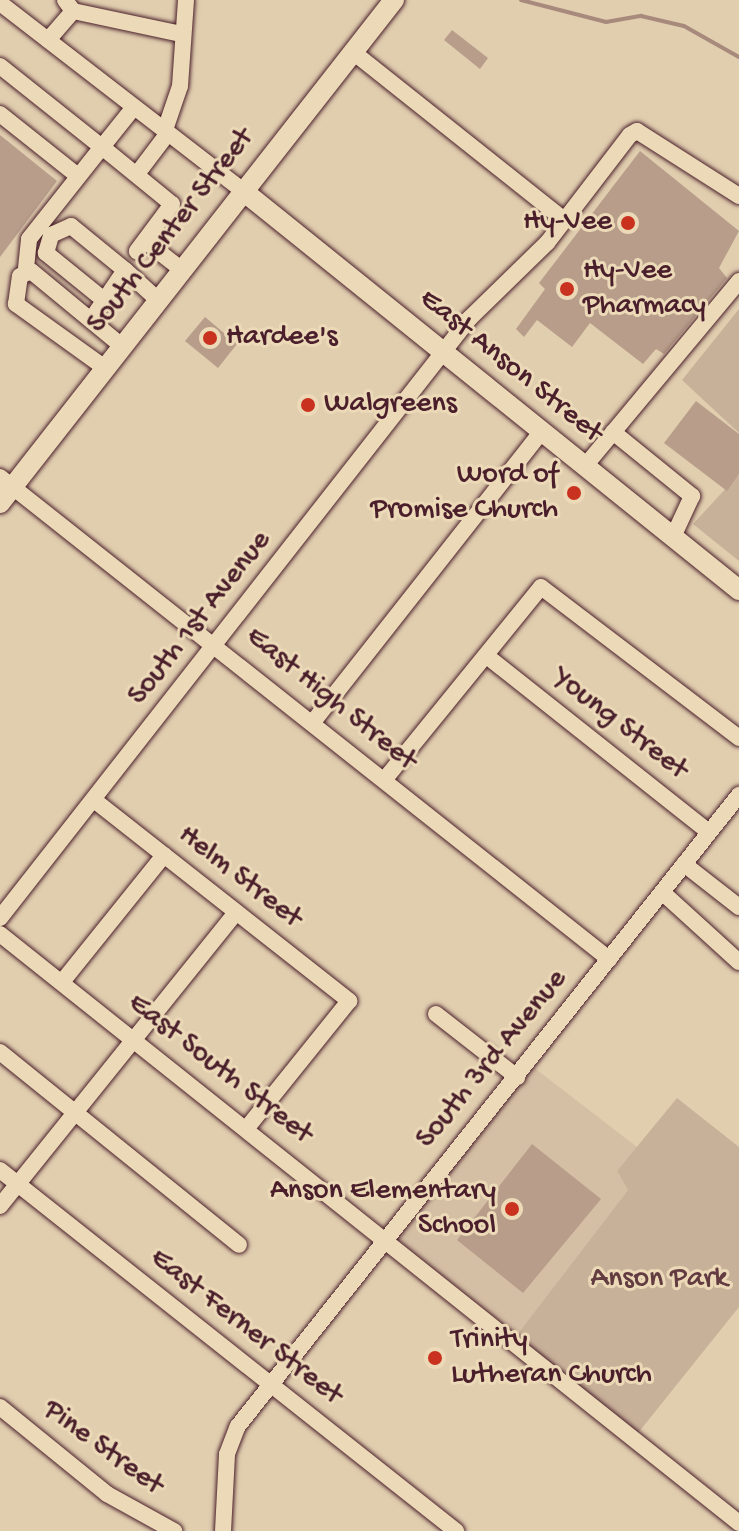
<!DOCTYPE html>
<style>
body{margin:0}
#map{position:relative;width:739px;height:1531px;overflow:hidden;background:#e1ceaf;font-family:"Gochi Hand",sans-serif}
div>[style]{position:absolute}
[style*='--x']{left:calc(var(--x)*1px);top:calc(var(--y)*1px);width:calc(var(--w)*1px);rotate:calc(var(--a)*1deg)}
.built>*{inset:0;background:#d4bfa4}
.green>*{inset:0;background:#c8b199}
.stream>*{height:4px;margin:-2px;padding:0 2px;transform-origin:2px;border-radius:2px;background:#a78a7c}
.building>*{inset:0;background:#b79d8a}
.roads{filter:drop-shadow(0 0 2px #4a1f2b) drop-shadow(0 0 2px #4a1f2b)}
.minor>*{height:16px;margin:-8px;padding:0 8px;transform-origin:8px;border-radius:8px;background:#ebd9b7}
.major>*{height:20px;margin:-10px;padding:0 10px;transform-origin:10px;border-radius:10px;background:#ebd9b7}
.dots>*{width:22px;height:22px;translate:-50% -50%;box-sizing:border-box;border:4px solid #ebd9b7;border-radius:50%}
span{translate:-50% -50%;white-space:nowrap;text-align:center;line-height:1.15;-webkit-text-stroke:6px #ebd9b7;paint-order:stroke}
.poi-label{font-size:30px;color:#4a1f2b}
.right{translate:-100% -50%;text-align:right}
.left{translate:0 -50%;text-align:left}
.street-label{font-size:30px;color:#4a1f2b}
.park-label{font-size:30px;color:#633c41}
</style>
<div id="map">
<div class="built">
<div style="clip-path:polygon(528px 1063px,637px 1147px,617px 1171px,628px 1190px,513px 1340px,387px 1238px)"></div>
</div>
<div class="green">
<div style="clip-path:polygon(739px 309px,739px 433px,682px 380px)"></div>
<div style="clip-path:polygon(739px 474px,739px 561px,693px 524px)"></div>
<div style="clip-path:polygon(677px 1098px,739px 1147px,739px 1307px,634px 1438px,513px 1340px,628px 1190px,617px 1171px)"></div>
</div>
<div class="stream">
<div style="--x:521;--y:0;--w:88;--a:14.5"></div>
<div style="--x:606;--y:22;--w:36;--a:-10"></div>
<div style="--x:641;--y:16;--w:44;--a:13.1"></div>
<div style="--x:684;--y:26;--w:63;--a:29.4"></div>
</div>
<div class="building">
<div style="clip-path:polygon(452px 30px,488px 58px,480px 69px,444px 40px)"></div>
<div style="clip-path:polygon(0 135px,57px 181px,0 257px)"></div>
<div style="clip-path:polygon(640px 151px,739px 231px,719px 268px,727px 278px,664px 354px,656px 349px,643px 364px,590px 323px,572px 347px,537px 320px,524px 337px,516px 329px,545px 289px,539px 283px)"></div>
<div style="clip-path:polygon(205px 317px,237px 344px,218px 368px,185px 341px)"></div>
<div style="clip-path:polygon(696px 401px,739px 434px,739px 474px,727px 491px,664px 443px)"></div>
<div style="clip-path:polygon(532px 1144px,601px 1199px,523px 1293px,457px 1240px)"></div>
</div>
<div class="roads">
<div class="minor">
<div style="--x:65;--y:0;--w:14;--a:54"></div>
<div style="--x:73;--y:11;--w:110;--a:12"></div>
<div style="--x:0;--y:3;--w:306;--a:37.7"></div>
<div style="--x:48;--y:40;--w:38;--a:-49"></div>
<div style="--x:353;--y:52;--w:270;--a:38.5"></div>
<div style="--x:0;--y:66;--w:130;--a:38.5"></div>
<div style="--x:102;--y:147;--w:51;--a:-51.3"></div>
<div style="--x:0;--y:114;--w:100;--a:38.5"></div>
<div style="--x:165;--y:130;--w:46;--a:-71.2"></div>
<div style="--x:180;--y:86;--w:86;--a:-86"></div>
<div style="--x:137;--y:174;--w:51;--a:-52.9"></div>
<div style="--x:145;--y:241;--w:46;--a:37.9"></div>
<div style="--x:26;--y:268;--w:29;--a:-84"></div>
<div style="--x:29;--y:239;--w:117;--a:-51.6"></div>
<div style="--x:102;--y:147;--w:90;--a:39.2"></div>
<div style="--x:172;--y:204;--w:59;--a:126.7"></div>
<div style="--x:104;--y:300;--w:75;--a:-141"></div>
<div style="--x:46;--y:253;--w:19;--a:-74"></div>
<div style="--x:51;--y:235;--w:22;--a:-24"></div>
<div style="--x:71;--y:226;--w:70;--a:39.2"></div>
<div style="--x:91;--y:320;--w:60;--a:-55.8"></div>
<div style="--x:125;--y:270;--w:45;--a:42.3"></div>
<div style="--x:105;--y:368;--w:110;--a:-144.3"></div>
<div style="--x:16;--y:304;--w:28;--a:-82"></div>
<div style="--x:20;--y:276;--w:12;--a:-24"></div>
<div style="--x:31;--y:271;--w:118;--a:39.5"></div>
<div style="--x:613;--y:432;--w:102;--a:39"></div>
<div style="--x:692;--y:496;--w:45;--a:114.9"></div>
<div style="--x:585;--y:466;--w:241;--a:-50.2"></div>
<div style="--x:0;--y:477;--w:777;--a:38.36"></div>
<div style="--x:493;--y:661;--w:275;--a:38.4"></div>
<div style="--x:313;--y:722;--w:370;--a:-51.8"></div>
<div style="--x:385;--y:779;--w:247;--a:-50.9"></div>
<div style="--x:541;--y:587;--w:249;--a:37.3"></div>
<div style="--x:94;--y:800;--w:325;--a:38.2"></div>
<div style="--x:349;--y:1001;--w:163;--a:128.8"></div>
<div style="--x:684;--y:864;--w:70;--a:38"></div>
<div style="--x:662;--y:892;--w:104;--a:42.3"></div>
<div style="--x:0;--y:918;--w:761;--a:-51.94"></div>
<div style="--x:469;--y:319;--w:109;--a:-44.3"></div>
<div style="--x:547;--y:243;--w:136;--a:-52.5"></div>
<div style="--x:630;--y:135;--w:8;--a:-30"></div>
<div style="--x:637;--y:131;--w:121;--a:32.5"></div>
<div style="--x:0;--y:934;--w:945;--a:38.56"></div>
<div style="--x:62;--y:982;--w:163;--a:-51.2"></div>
<div style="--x:436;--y:1014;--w:103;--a:37.9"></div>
<div style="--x:0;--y:1052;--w:307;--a:38.9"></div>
<div style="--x:0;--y:1170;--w:582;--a:38.37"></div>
<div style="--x:0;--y:1206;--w:377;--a:-51.2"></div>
<div style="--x:0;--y:1407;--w:138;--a:39.1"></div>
<div style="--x:107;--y:1494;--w:77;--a:28.9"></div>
<div style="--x:223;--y:1531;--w:77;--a:-87"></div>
<div style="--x:227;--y:1454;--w:30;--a:-69"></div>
<div style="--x:238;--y:1426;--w:806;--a:-51.55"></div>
</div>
<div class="major">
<div style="--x:242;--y:190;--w:638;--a:38.83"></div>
<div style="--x:0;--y:503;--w:639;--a:-51.93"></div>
</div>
</div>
<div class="dots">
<div style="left:628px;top:223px;background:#c8321e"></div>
<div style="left:567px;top:289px;background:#c8321e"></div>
<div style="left:210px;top:338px;background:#c8321e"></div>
<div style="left:308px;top:405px;background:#c8321e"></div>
<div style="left:574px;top:493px;background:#c8321e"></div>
<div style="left:512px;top:1209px;background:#c8321e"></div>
<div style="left:435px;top:1358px;background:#c8321e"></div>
</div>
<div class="poi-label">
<span class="right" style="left:612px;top:223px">Hy-Vee</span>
<span class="left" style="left:583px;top:289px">Hy-Vee<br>Pharmacy</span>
<span class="left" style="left:226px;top:338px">Hardee's</span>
<span class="left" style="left:324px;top:405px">Walgreens</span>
<span class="right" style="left:558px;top:493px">Word of<br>Promise Church</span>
<span class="right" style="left:496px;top:1209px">Anson Elementary<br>School</span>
<span class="left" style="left:451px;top:1358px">Trinity<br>Lutheran Church</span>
</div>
<div class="street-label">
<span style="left:172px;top:232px;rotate:-52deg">South Center Street</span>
<span style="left:510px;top:367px;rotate:39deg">East Anson Street</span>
<span style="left:201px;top:619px;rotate:-52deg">South 1st Avenue</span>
<span style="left:330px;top:700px;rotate:39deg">East High Street</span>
<span style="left:619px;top:725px;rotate:38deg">Young Street</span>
<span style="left:239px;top:878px;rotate:38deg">Helm Street</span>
<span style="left:493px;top:1060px;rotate:-51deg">South 3rd Avenue</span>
<span style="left:219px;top:1070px;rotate:38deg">East South Street</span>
<span style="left:245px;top:1328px;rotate:38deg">East Ferner Street</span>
<span style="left:102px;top:1449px;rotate:36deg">Pine Street</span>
</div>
<div class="park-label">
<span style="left:659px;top:1280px">Anson Park</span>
</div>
</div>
